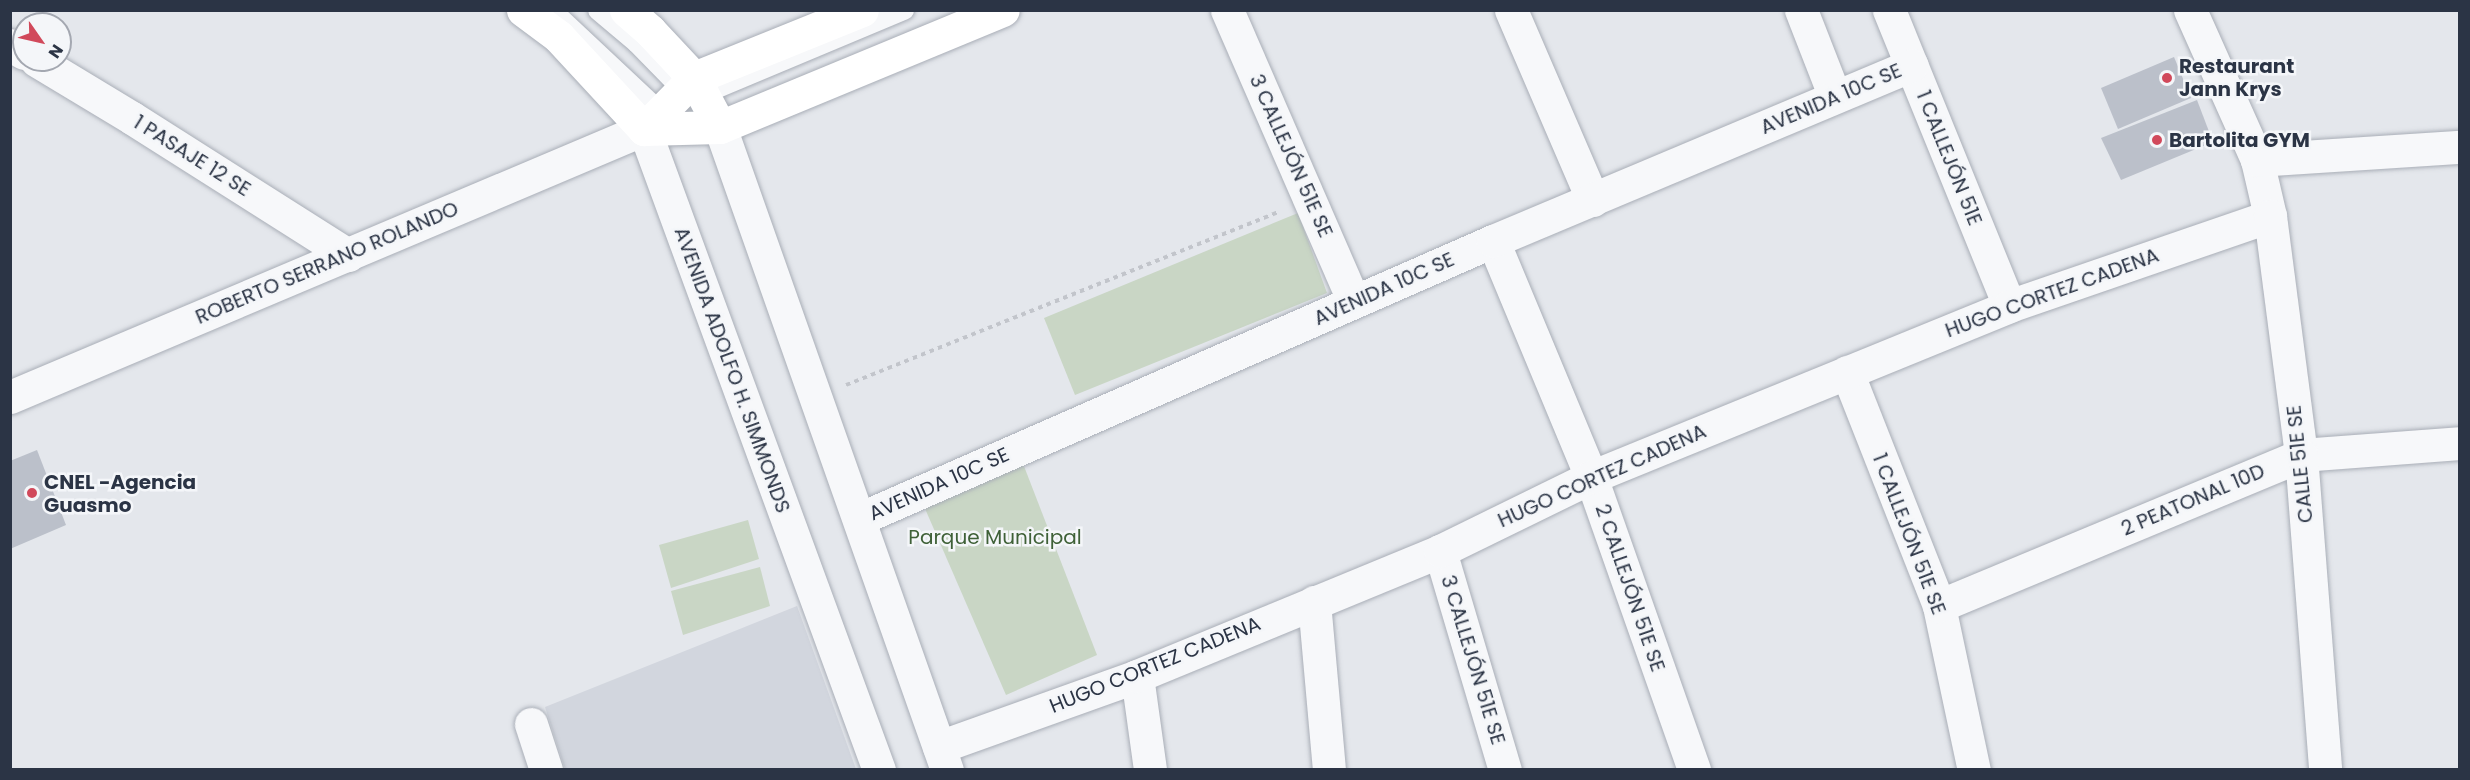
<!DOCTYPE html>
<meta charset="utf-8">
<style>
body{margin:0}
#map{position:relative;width:2470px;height:780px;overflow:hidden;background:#e4e7ec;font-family:Poppins,sans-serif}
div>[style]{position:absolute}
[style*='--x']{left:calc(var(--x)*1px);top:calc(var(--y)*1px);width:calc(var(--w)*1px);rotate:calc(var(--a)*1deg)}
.built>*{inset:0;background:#d2d6de}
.green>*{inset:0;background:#c9d6c5}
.building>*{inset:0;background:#bbc0ca}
.path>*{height:4px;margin-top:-2px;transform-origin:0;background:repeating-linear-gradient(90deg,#c2c5cb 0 4.5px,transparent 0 9px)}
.roads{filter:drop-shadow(0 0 2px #a9aeb7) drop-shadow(0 0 2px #a9aeb7)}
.service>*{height:20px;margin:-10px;padding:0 10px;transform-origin:10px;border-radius:10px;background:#f7f8fa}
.minor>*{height:33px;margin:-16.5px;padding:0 16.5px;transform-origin:16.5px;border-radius:16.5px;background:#f7f8fa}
.tertiary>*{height:33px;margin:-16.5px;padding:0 16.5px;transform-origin:16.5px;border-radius:16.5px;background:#f7f8fa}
.secondary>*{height:33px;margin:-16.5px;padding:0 16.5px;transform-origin:16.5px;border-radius:16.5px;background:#fff}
.dots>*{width:16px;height:16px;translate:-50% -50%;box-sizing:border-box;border:3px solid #f4f6f9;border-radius:50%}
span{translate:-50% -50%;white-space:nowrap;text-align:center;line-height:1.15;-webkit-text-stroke:5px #f4f6f9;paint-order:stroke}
.poi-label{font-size:20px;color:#2b3445;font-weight:700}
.left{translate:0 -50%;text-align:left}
.street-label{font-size:20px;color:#2b3445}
.park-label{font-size:20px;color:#3f6138}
.frame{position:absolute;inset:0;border:12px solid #2b3445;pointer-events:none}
.north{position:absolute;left:12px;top:12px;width:60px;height:60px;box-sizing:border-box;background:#f4f6f9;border:2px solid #a4a8b1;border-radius:50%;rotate:124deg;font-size:16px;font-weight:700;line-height:24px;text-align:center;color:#2b3445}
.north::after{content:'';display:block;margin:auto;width:21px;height:27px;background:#d1495b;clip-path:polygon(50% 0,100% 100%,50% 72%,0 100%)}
</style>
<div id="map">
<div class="built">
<div style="clip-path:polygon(797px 606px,856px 769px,565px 769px,545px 707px)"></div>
</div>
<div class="green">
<div style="clip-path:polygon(1298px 213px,1327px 293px,1075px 395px,1044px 318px)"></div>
<div style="clip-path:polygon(1022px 461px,1097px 655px,1006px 695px,923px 504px)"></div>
<div style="clip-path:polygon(748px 520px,759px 559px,671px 588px,659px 545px)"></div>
<div style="clip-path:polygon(760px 567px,770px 606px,683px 635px,671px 591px)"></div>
</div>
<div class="building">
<div style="clip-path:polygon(2174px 57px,2191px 98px,2118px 129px,2101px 88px)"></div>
<div style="clip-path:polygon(2197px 100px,2213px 142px,2121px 180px,2101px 138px)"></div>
<div style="clip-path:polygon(37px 450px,66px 525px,10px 549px,10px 461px)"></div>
</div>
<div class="path">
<div style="--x:846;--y:385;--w:466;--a:-21.8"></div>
</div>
<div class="roads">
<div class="service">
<div style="--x:598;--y:10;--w:51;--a:40.2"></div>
<div style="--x:637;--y:43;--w:66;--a:45.6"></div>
<div style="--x:683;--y:90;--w:20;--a:11"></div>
<div style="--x:703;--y:94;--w:218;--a:-22.7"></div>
<div style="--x:560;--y:18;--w:139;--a:43.2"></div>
<div style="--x:661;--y:113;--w:8;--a:7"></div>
</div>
<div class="minor">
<div style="--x:1227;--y:10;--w:318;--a:66.5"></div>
<div style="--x:1511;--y:10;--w:207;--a:66.7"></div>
<div style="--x:1801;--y:10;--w:93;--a:68.7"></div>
<div style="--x:1889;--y:10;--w:319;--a:67.9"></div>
<div style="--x:10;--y:45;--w:16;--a:30"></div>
<div style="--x:36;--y:60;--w:112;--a:31.1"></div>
<div style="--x:132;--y:118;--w:256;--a:32.4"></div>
<div style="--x:1493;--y:241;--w:256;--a:67.4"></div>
<div style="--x:1591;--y:477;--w:311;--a:70.6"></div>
<div style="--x:1847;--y:372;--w:251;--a:68.5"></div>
<div style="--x:1939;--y:606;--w:168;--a:78"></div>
<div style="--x:859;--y:519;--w:692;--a:-23.68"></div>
<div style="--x:1493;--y:241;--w:454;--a:-22.8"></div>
<div style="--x:1440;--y:551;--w:228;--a:73.5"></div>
<div style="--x:1314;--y:602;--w:169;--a:84.9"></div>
<div style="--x:1939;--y:606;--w:392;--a:-22.6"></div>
<div style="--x:2301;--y:455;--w:159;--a:-4.3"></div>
<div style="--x:1137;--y:676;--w:95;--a:82.1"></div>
<div style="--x:531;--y:724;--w:48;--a:71.9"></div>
<div style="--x:939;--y:747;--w:210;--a:-19.7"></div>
<div style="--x:1137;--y:676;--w:328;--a:-22.4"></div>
<div style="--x:1440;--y:551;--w:168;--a:-26.1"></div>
<div style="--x:1591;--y:477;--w:452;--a:-22.2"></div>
<div style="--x:2009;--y:306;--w:276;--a:-19"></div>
</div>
<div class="tertiary">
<div style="--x:2190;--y:10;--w:164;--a:65.9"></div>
<div style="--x:2257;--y:160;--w:57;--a:76.9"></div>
<div style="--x:2270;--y:216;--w:241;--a:82.6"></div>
<div style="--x:2301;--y:455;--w:316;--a:85.6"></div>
<div style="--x:720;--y:127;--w:682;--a:70.56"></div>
<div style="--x:2257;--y:160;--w:203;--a:-3.7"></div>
<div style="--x:10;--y:397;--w:688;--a:-22.91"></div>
<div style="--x:644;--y:129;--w:683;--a:69.87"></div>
</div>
<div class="secondary">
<div style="--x:523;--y:10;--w:44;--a:36.6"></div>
<div style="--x:558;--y:36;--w:127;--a:47.2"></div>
<div style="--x:626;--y:10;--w:32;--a:41"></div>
<div style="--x:650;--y:31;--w:64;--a:46.9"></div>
<div style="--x:694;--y:78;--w:55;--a:62"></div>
<div style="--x:644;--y:129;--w:76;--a:-1.5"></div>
<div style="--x:720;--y:127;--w:306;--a:-22.5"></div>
<div style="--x:644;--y:129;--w:71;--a:-45.6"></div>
<div style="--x:694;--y:78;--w:181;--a:-22"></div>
</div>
</div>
<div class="dots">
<div style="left:2167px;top:78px;background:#d1495b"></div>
<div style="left:2157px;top:140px;background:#d1495b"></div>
<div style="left:32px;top:493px;background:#d1495b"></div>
</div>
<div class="poi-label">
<span class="left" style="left:2179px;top:78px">Restaurant<br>Jann Krys</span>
<span class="left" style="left:2169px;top:140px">Bartolita GYM</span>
<span class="left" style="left:44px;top:494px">CNEL -Agencia<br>Guasmo</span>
</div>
<div class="street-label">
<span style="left:1831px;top:99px;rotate:-23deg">AVENIDA 10C SE</span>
<span style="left:192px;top:156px;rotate:32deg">1 PASAJE 12 SE</span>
<span style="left:1291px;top:156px;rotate:66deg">3 CALLEJÓN 51E SE</span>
<span style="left:1949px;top:158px;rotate:68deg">1 CALLEJÓN 51E</span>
<span style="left:327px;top:263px;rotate:-23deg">ROBERTO SERRANO ROLANDO</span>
<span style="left:1384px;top:289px;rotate:-24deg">AVENIDA 10C SE</span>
<span style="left:2052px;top:293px;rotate:-20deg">HUGO CORTEZ CADENA</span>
<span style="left:732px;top:370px;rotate:70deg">AVENIDA ADOLFO H. SIMMONDS</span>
<span style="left:2300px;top:464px;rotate:-96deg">CALLE 51E SE</span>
<span style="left:1602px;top:476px;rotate:-24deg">HUGO CORTEZ CADENA</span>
<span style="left:939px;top:484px;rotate:-24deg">AVENIDA 10C SE</span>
<span style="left:2193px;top:500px;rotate:-23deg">2 PEATONAL 10D</span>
<span style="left:1909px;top:534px;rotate:69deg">1 CALLEJÓN 51E SE</span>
<span style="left:1630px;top:588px;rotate:71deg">2 CALLEJÓN 51E SE</span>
<span style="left:1473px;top:660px;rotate:73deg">3 CALLEJÓN 51E SE</span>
<span style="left:1155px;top:665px;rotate:-22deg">HUGO CORTEZ CADENA</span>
</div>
<div class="park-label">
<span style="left:995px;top:537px">Parque Municipal</span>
</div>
<div class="frame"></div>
<div class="north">N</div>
</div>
